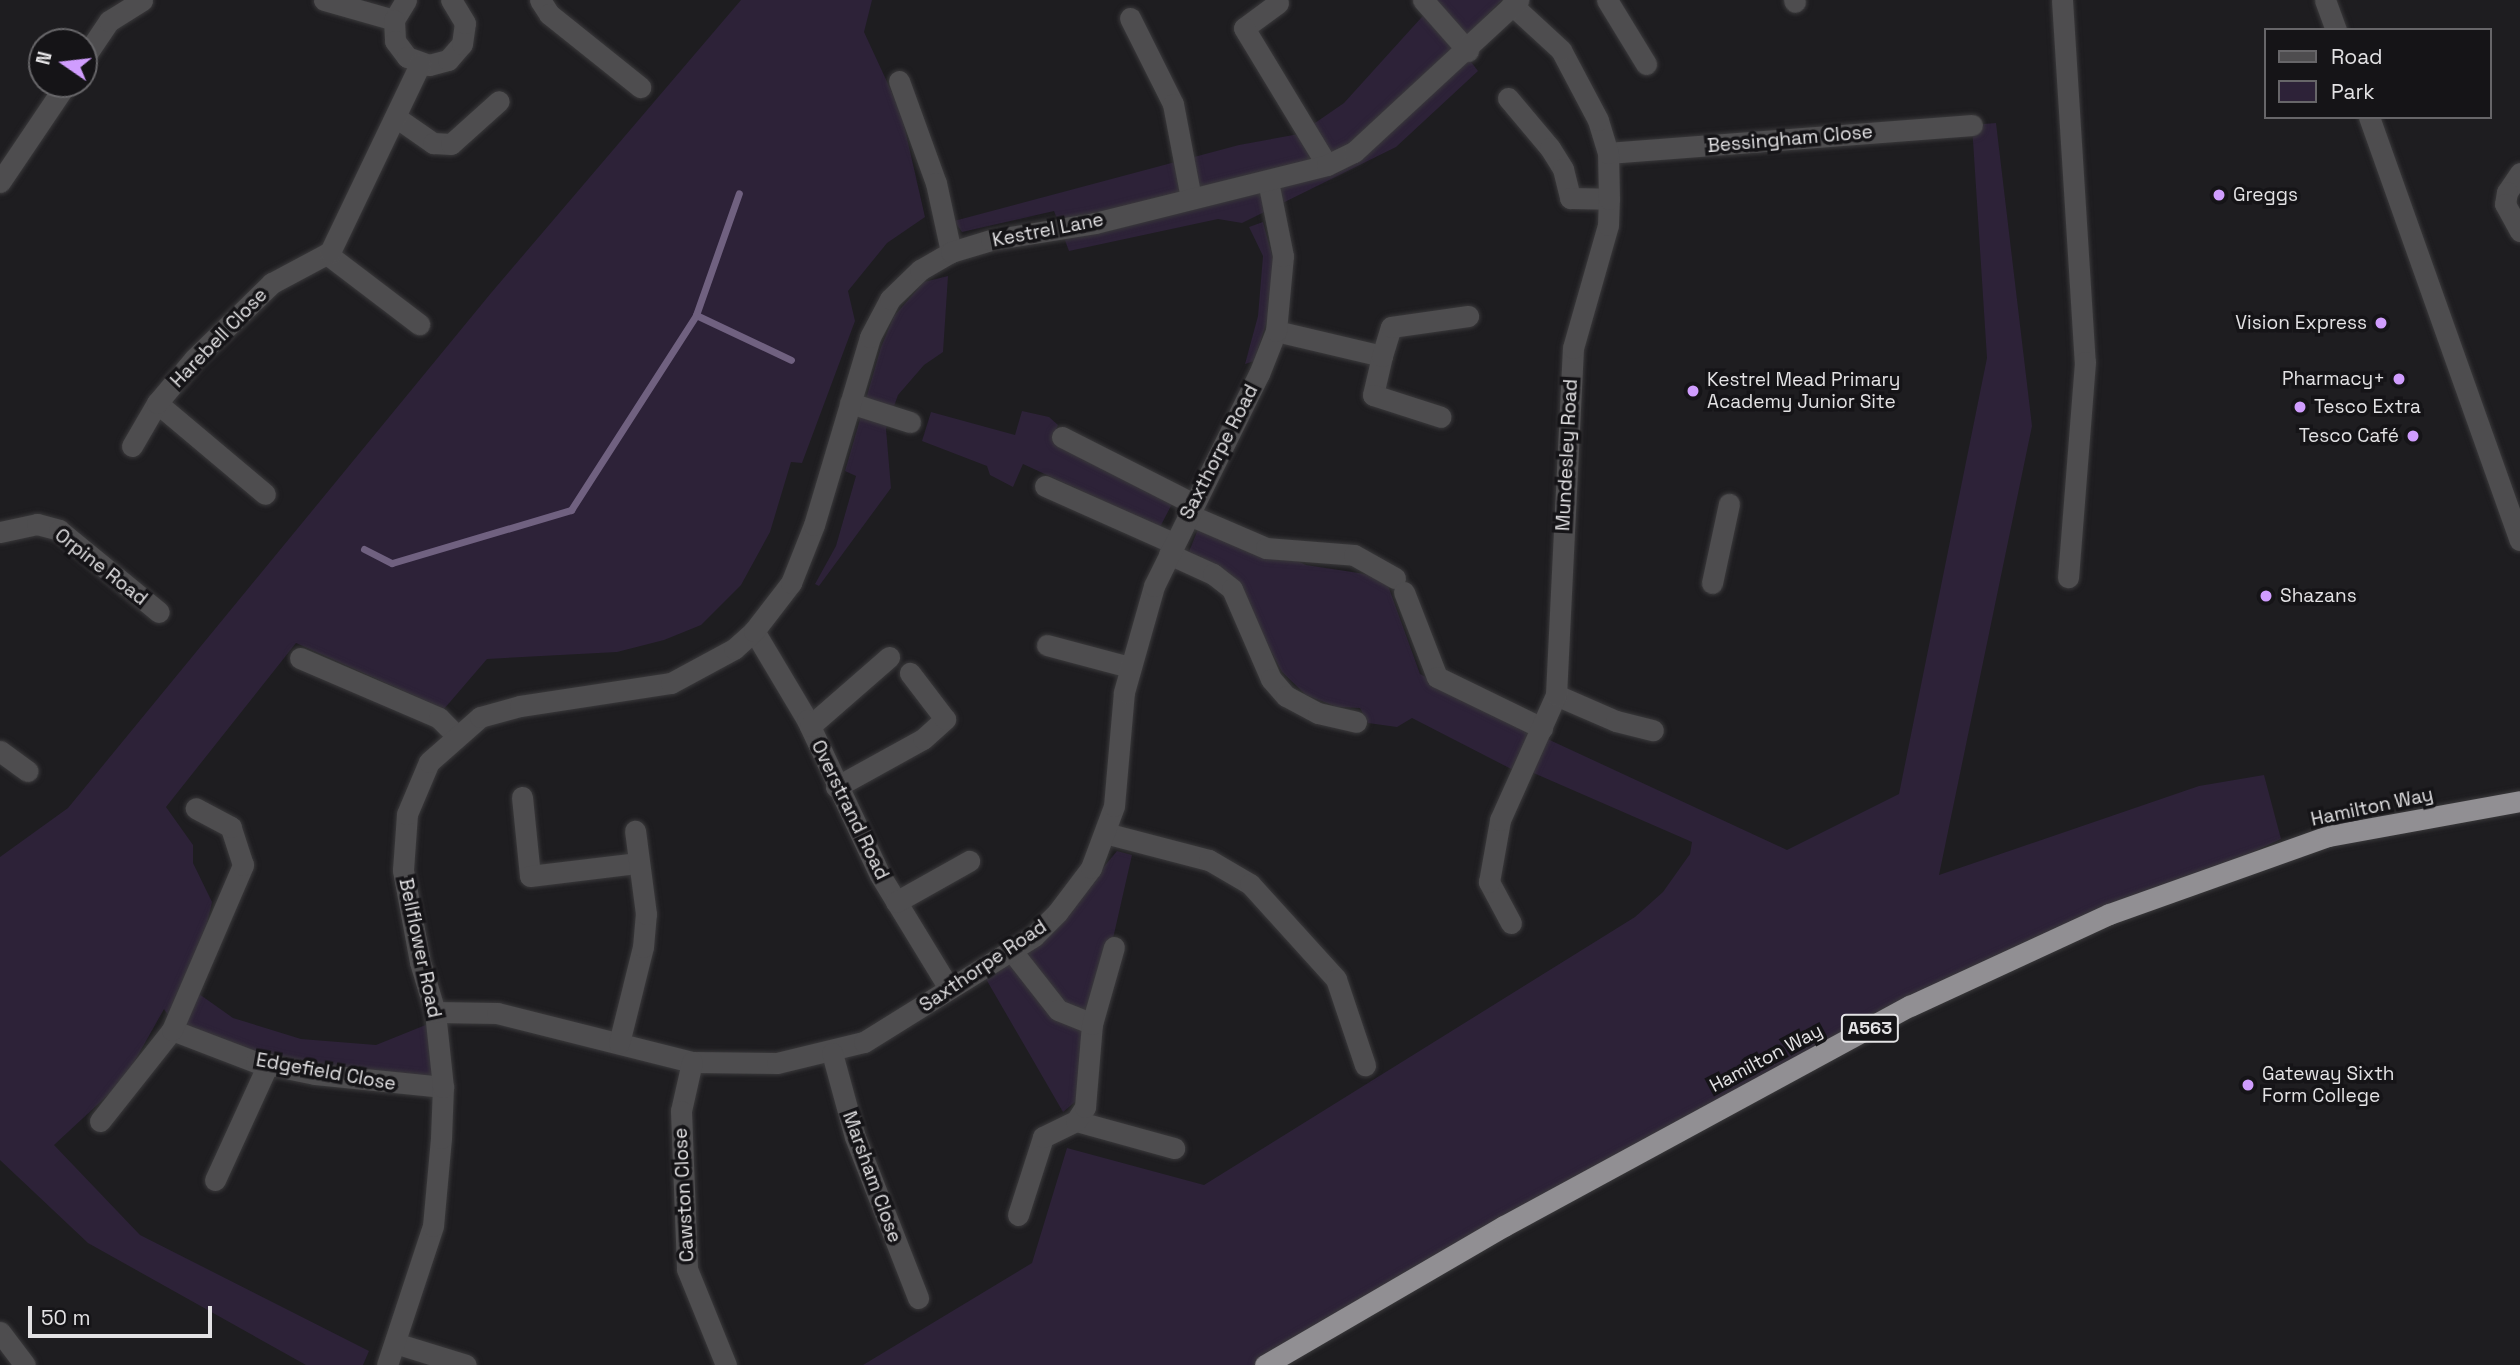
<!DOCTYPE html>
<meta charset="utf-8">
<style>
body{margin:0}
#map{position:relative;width:2520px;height:1365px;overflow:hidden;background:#1e1d20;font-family:"Space Grotesk",sans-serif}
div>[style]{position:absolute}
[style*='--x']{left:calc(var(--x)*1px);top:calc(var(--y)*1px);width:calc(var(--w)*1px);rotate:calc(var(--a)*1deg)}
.green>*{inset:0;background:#2d2238}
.stream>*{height:7px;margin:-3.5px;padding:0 3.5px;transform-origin:3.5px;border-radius:3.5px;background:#706180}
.roads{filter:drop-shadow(0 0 2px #3a393b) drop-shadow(0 0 2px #3a393b)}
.minor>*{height:21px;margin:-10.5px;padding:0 10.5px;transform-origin:10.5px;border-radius:10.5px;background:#4e4d4f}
.highway>*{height:21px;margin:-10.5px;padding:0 10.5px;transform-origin:10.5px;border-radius:10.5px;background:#918f93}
.dots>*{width:19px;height:19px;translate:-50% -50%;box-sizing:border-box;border:4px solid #151417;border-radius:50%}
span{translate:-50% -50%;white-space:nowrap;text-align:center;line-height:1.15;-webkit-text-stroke:7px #151417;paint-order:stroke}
.shield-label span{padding:2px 5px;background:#151417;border:2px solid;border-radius:5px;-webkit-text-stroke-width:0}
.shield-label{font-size:18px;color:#e3e2e4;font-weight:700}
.street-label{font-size:19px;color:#e3e2e4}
.poi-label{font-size:19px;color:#e3e2e4}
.left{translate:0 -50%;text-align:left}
.right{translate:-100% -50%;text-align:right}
.legend{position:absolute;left:2264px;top:28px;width:228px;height:91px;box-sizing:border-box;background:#151417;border:2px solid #676669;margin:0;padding:9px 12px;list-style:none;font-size:21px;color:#e3e2e4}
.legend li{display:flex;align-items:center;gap:14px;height:35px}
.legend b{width:35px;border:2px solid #676669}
.north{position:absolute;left:28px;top:28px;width:70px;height:70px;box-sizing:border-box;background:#151417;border:2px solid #676669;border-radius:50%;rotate:284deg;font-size:19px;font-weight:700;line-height:28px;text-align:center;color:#e3e2e4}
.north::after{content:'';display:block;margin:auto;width:24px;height:32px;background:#d09dfe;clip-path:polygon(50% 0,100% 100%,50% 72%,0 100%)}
.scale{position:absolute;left:28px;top:1306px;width:184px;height:32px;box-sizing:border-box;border:4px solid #e3e2e4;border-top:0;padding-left:9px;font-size:21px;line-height:24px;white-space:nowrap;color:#e3e2e4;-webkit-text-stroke:5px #151417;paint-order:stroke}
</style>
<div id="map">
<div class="green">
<div style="clip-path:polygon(741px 0,872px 0,864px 32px,901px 112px,925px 217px,887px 243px,848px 291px,855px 321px,802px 463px,791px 462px,770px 532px,741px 585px,701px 625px,664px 640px,617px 652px,487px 659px,444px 709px,296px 643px,166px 807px,193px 845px,193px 863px,212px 902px,192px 989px,233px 1018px,301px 1039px,376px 1045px,438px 1020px,443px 1087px,258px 1062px,181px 1035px,164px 1009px,124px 1080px,54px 1145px,140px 1235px,369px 1351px,363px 1365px,306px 1365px,88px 1243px,0 1160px,0 857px,68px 808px,491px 293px)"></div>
<div style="clip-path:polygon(1433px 0,1502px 0,1467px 35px)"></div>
<div style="clip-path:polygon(1430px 8px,1478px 71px,1396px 147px,1242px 223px,1218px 219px,1069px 251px,1054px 211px,962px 232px,954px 221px,1239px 145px,1299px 134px,1344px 103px)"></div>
<div style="clip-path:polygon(1996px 123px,2032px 426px,1939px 875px,2199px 786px,2264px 775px,2281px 839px,1845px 1041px,1266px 1365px,863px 1365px,1032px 1263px,1067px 1148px,1204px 1185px,1635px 917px,1663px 892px,1690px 854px,1692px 842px,1529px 771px,1541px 736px,1787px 850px,1899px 794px,1987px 358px,1972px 125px)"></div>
<div style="clip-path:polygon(1263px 222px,1273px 259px,1270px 312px,1254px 361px,1245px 364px,1258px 316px,1263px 256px,1249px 227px)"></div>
<div style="clip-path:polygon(948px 276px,943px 352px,924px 365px,898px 395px,886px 429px,891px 488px,819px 586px,815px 584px,836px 546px,856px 476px,845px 471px,881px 347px,894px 316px,924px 282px)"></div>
<div style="clip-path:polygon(1022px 411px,1049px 417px,1058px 425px,1052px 440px,1173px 502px,1160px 527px,1023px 464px,1013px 487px,990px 475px,987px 466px,922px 441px,931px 412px,1015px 435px)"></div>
<div style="clip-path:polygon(1203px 517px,1306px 565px,1385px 577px,1420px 674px,1533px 732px,1521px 774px,1412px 718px,1397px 727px,1368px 723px,1360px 708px,1337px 707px,1306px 695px,1282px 672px,1235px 583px,1188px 554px)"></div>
<div style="clip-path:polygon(1117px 851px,1132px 855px,1076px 1101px,1063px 1112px,986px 979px,1041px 942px)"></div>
</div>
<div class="stream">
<div style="--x:696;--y:315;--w:105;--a:25.3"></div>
<div style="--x:364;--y:549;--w:31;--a:27"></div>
<div style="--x:392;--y:563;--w:187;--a:-16.5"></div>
<div style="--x:571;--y:510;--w:232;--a:-57.3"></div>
<div style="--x:696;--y:315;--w:129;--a:-70.6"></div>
</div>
<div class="roads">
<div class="minor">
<div style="--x:324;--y:0;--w:73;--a:15.9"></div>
<div style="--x:406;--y:0;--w:23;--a:121"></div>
<div style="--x:394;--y:20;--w:21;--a:87"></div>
<div style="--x:395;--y:41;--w:20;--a:53"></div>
<div style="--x:407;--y:57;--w:23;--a:20"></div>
<div style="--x:429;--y:65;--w:20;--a:-15"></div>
<div style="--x:448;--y:60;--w:21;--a:-49"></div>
<div style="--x:462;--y:44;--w:21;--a:-82"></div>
<div style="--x:465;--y:23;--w:27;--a:-121"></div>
<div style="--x:540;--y:0;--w:17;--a:57"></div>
<div style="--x:549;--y:14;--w:117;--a:38.7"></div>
<div style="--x:1423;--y:0;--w:68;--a:48.6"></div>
<div style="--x:1607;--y:0;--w:75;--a:58.6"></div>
<div style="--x:1794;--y:0;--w:2;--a:63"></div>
<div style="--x:2062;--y:0;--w:363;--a:86.4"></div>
<div style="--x:2085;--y:362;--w:216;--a:94.5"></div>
<div style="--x:2325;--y:0;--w:32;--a:70"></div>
<div style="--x:1278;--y:3;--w:42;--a:143.7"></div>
<div style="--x:1244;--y:28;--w:160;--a:58.8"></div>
<div style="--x:1130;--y:18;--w:96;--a:63.4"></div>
<div style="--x:1173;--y:104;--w:96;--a:79.2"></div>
<div style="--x:84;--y:58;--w:45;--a:-56"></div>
<div style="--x:109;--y:21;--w:39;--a:-32"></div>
<div style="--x:899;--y:81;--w:109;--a:70.1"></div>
<div style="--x:936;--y:183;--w:71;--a:77.7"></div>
<div style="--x:1508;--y:98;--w:65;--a:50"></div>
<div style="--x:1550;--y:148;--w:25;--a:58"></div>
<div style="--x:1563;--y:169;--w:30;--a:76"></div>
<div style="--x:1570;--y:198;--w:39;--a:1"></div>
<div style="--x:2369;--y:117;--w:449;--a:70.4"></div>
<div style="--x:397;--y:118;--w:44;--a:34.8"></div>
<div style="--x:433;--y:143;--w:18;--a:3"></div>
<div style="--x:451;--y:144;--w:64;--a:-41.9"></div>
<div style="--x:1608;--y:153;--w:365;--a:-4.4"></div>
<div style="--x:2520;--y:173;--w:23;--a:124"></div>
<div style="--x:2507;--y:192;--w:12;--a:99"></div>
<div style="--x:2505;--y:204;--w:31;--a:61"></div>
<div style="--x:0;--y:182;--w:118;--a:-56"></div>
<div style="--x:327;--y:254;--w:116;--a:37.3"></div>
<div style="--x:1276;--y:331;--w:109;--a:13.3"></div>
<div style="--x:1382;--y:356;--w:40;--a:103"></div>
<div style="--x:1373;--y:395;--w:71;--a:17.9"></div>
<div style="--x:1382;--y:356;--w:30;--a:-73"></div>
<div style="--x:1391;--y:327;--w:78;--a:-8.1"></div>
<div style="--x:157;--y:403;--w:141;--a:40.1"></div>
<div style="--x:850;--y:403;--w:63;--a:17.6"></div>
<div style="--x:1062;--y:437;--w:146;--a:26.9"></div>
<div style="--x:132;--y:446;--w:50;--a:-59.8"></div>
<div style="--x:157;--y:403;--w:57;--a:-49.9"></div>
<div style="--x:194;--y:359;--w:109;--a:-44.3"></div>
<div style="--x:272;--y:283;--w:66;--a:-28.1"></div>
<div style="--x:330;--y:252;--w:208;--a:-64.4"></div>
<div style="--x:1045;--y:486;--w:140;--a:24"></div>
<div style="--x:1187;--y:514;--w:86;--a:23.3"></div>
<div style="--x:1266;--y:548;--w:88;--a:4.5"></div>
<div style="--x:1354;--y:555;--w:47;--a:29.3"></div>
<div style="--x:0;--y:532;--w:38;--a:-12"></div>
<div style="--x:37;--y:524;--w:23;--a:15"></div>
<div style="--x:59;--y:530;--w:129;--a:39.4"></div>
<div style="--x:1169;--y:554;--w:48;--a:24.4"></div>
<div style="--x:1213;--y:574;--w:24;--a:38"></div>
<div style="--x:1232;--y:589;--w:98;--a:66.6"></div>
<div style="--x:1271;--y:679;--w:23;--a:49"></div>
<div style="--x:1286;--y:696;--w:36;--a:28"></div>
<div style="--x:1318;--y:713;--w:39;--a:13"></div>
<div style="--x:1712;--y:583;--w:81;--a:-77.9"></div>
<div style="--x:1404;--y:592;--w:91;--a:68.8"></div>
<div style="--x:1437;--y:677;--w:117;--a:25.9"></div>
<div style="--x:754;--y:631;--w:104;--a:59.2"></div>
<div style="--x:807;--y:720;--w:171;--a:64.8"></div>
<div style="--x:880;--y:875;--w:132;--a:58.6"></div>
<div style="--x:1047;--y:645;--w:85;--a:15"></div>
<div style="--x:300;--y:658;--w:151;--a:23.3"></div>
<div style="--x:439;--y:718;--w:25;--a:45"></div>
<div style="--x:1556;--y:695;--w:65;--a:23.4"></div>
<div style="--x:1616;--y:721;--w:38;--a:14"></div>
<div style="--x:810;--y:726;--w:105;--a:-41.1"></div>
<div style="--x:0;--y:751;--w:34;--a:36"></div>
<div style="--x:836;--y:787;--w:99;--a:-28.9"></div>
<div style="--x:923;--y:739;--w:30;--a:-42"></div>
<div style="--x:945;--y:719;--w:58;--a:-127.3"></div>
<div style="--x:522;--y:797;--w:79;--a:84.2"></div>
<div style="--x:530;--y:876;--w:109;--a:-6.9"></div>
<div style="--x:1105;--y:833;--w:107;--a:14.6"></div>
<div style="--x:1209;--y:860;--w:48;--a:30.3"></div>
<div style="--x:1250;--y:884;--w:128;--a:47.8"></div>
<div style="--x:1336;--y:979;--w:91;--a:71.4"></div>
<div style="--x:896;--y:902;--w:84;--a:-29.3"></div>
<div style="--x:1511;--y:923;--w:47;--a:-118.2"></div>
<div style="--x:1489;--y:882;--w:63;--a:-79.9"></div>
<div style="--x:1500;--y:820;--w:137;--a:-65.9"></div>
<div style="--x:1556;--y:695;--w:347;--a:-87.2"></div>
<div style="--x:1573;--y:348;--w:128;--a:-74.1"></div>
<div style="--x:1608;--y:225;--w:26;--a:-88"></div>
<div style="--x:1609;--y:199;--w:46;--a:-91.2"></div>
<div style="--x:1608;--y:153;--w:34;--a:-107"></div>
<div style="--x:1598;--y:120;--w:79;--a:-117.9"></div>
<div style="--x:1561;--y:50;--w:67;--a:-137.4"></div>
<div style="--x:1011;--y:950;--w:76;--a:51.9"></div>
<div style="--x:1058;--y:1010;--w:37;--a:22"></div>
<div style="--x:435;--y:1012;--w:62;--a:0.9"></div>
<div style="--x:497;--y:1013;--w:201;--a:14.1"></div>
<div style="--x:692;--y:1062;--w:85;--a:0.7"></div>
<div style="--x:777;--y:1063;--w:89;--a:-13.6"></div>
<div style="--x:864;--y:1042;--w:200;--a:-31.9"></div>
<div style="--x:1034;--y:936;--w:33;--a:-45"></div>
<div style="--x:1057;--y:913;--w:56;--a:-52.9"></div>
<div style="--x:1091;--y:868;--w:66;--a:-69.6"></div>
<div style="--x:1114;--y:806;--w:114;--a:-85"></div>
<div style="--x:1124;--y:692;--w:110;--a:-74.2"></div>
<div style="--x:1154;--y:586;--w:237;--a:-63.7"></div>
<div style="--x:1259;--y:374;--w:46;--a:-68.4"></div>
<div style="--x:1276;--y:331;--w:75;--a:-84.7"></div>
<div style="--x:1283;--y:256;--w:76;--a:-101.3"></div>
<div style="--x:172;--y:1030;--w:90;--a:20.9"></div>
<div style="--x:256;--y:1062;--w:60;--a:11.5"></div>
<div style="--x:315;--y:1074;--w:129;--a:5.8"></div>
<div style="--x:619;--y:1043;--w:99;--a:-76"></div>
<div style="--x:643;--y:947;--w:33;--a:-85"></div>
<div style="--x:646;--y:914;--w:84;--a:-97.5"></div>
<div style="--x:832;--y:1053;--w:87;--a:74.7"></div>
<div style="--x:855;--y:1137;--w:173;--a:68.6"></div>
<div style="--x:692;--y:1062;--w:50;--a:102.7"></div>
<div style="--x:681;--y:1111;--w:158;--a:87.8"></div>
<div style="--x:687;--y:1269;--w:104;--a:67.9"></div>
<div style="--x:100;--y:1121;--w:116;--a:-51.6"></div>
<div style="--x:172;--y:1030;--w:180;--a:-66.7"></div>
<div style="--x:243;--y:865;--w:40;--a:-108"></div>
<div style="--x:231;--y:827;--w:40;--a:-152"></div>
<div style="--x:1076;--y:1121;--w:102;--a:15.4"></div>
<div style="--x:215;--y:1180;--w:128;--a:-65.4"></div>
<div style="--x:1018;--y:1215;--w:82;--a:-72.2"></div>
<div style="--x:1043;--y:1137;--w:37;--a:-26"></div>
<div style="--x:1076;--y:1121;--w:17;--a:-57"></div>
<div style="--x:1085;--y:1107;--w:83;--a:-85.2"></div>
<div style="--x:1092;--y:1024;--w:80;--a:-74.1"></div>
<div style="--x:0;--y:1332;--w:41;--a:52.9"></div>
<div style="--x:395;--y:1343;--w:74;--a:17.2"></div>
<div style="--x:387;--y:1365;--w:146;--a:-71.7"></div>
<div style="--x:433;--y:1226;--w:88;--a:-84.8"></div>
<div style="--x:441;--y:1138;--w:51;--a:-87.8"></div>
<div style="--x:443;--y:1087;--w:75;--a:-96.1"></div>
<div style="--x:435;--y:1012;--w:52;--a:-106.7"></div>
<div style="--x:420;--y:962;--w:94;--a:-100.5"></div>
<div style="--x:403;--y:870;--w:56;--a:-85.9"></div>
<div style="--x:407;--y:814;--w:56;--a:-67.1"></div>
<div style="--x:429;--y:762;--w:68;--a:-41.4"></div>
<div style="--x:480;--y:717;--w:41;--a:-15.4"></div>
<div style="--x:520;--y:706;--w:153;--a:-8.7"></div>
<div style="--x:671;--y:683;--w:72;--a:-28.4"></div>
<div style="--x:734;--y:649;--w:27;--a:-42"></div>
<div style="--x:754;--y:631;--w:61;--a:-52.4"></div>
<div style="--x:791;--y:583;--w:62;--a:-68.4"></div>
<div style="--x:814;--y:525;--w:196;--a:-73.4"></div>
<div style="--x:870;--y:337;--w:43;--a:-62.2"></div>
<div style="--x:890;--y:299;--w:42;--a:-44"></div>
<div style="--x:920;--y:270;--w:36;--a:-30"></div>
<div style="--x:951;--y:252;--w:42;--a:-16.7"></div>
<div style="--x:991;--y:240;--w:105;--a:-9.3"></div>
<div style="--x:1095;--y:223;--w:239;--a:-14"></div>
<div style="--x:1327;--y:165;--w:30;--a:-26"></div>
<div style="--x:1354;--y:152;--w:224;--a:-42.8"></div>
</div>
<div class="highway">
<div style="--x:1265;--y:1365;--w:276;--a:-30.2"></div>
<div style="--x:1504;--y:1226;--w:462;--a:-28.5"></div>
<div style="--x:1910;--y:1006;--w:219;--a:-24.8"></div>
<div style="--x:2109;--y:914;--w:232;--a:-19.6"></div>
<div style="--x:2328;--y:836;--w:195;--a:-10.3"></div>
</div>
</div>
<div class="dots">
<div style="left:2219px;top:195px;background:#d09dfe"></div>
<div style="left:2381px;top:323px;background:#d09dfe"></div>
<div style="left:2399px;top:379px;background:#d09dfe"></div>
<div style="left:1693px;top:391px;background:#d09dfe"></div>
<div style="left:2300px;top:407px;background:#d09dfe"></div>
<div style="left:2413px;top:436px;background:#d09dfe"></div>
<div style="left:2266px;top:596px;background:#d09dfe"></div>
<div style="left:2248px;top:1085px;background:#d09dfe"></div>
</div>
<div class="shield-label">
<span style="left:1870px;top:1028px">A563</span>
</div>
<div class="street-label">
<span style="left:1790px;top:139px;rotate:-5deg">Bessingham Close</span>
<span style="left:1048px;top:230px;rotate:-11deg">Kestrel Lane</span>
<span style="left:219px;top:338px;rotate:-46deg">Harebell Close</span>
<span style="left:1219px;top:452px;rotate:-63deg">Saxthorpe Road</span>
<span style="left:1567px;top:455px;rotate:-87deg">Mundesley Road</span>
<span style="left:101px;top:567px;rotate:38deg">Orpine Road</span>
<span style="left:2372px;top:807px;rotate:-12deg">Hamilton Way</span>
<span style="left:850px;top:810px;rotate:64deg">Overstrand Road</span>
<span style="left:420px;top:948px;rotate:78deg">Bellflower Road</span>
<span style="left:983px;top:966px;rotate:-34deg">Saxthorpe Road</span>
<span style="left:1766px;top:1058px;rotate:-28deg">Hamilton Way</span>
<span style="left:326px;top:1072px;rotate:10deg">Edgefield Close</span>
<span style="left:872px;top:1177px;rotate:70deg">Marsham Close</span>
<span style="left:684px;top:1195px;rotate:-93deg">Cawston Close</span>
</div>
<div class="poi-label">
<span class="left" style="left:2233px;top:195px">Greggs</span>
<span class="right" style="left:2367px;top:323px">Vision Express</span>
<span class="right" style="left:2385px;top:379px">Pharmacy+</span>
<span class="left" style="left:1707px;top:391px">Kestrel Mead Primary<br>Academy Junior Site</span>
<span class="left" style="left:2314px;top:407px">Tesco Extra</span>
<span class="right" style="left:2399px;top:436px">Tesco Café</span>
<span class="left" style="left:2280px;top:596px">Shazans</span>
<span class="left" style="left:2262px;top:1085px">Gateway Sixth<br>Form College</span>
</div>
<ul class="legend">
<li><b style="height:9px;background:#4e4d4f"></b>Road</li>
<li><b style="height:19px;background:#2d2238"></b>Park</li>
</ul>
<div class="north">N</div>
<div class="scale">50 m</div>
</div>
